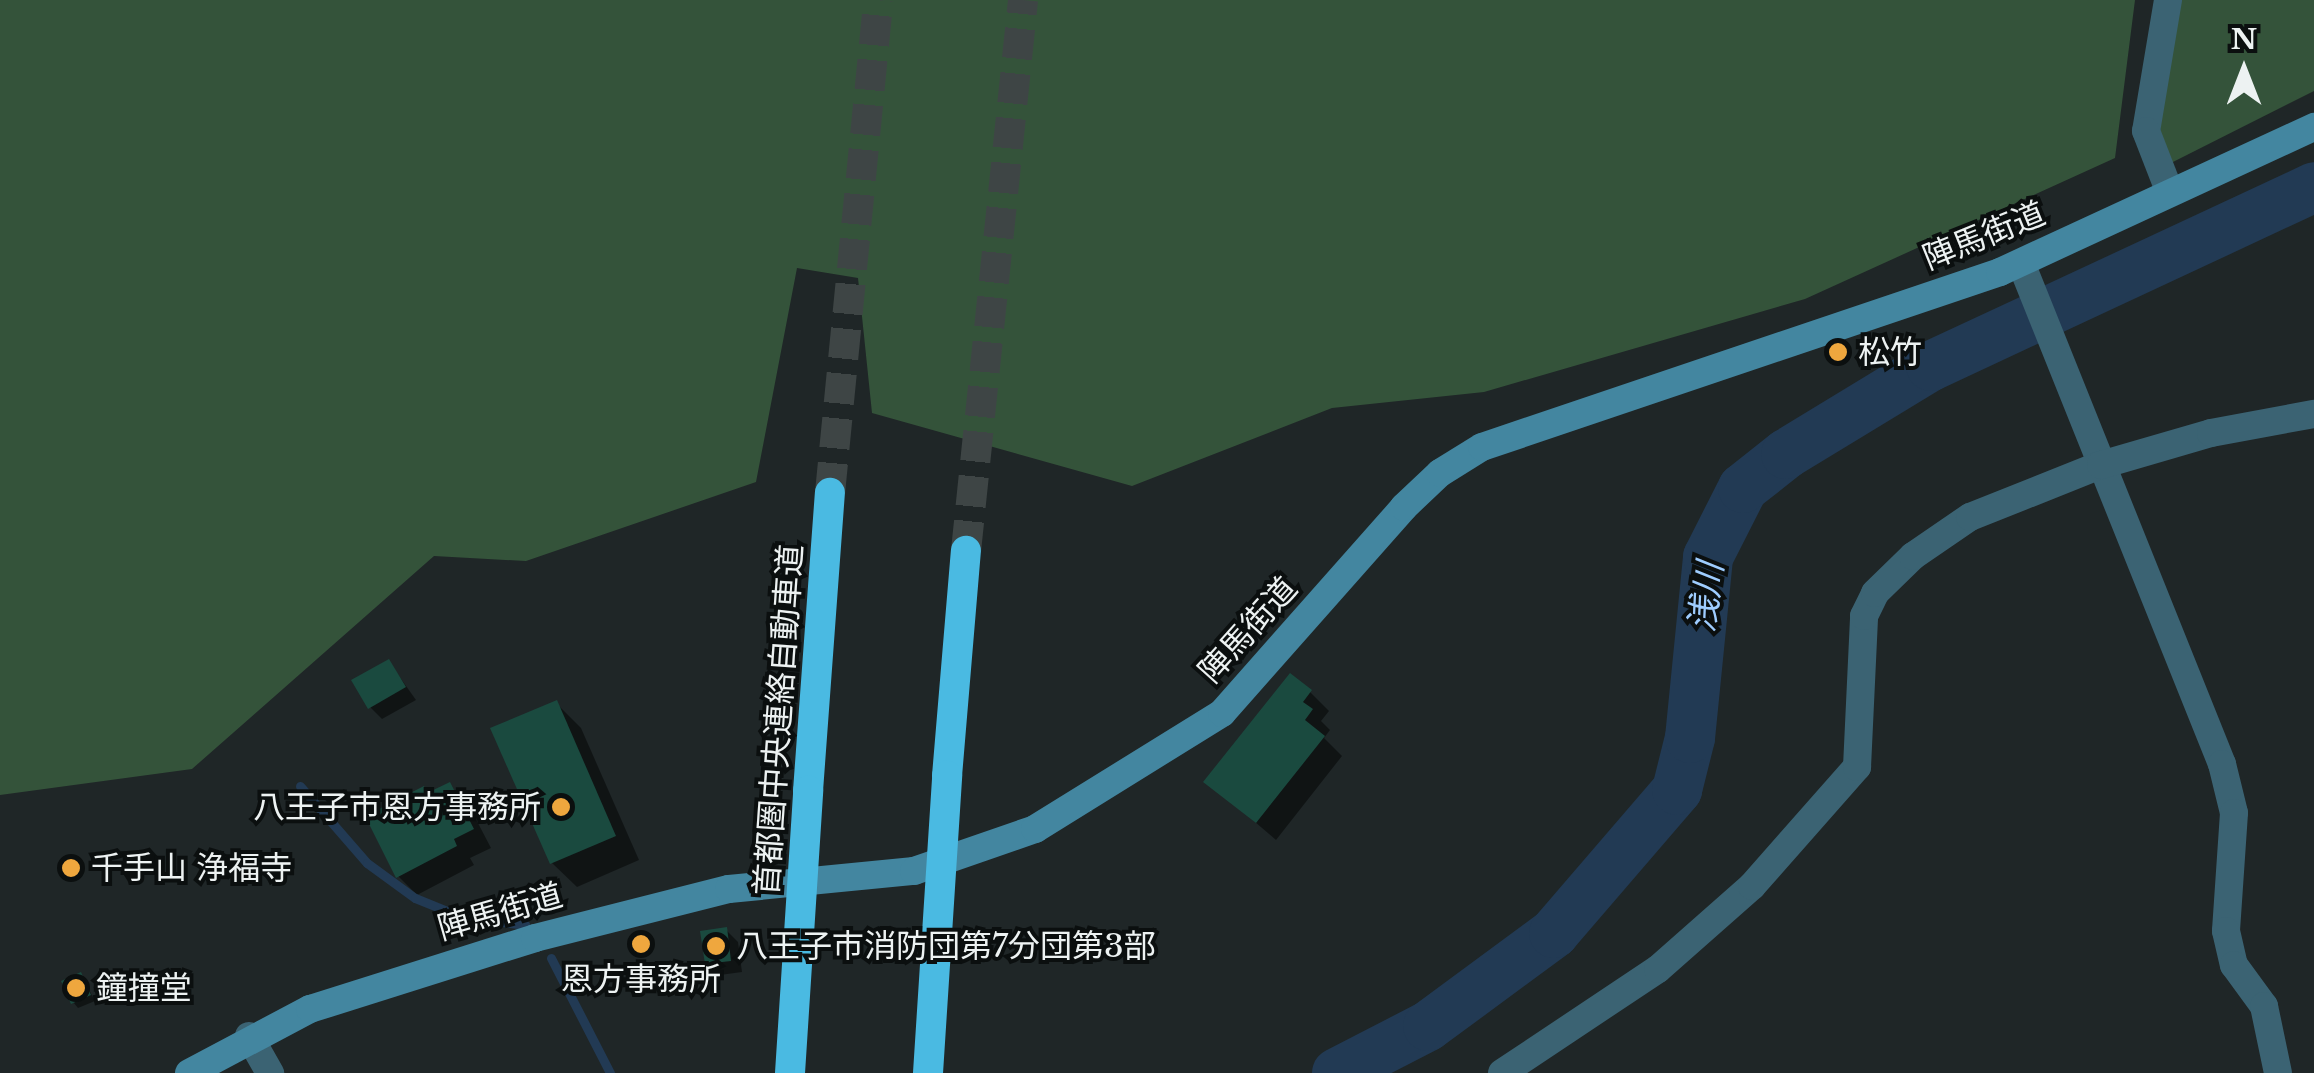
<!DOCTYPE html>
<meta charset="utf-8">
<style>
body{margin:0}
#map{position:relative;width:2314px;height:1073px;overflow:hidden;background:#1f2627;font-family:"Libre Baskerville","Noto Sans JP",serif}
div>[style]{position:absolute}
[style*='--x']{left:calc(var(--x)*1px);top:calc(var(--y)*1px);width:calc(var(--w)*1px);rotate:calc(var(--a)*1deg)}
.green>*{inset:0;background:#34533a}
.shadow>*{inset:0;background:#0007}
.stream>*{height:9px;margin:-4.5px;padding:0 4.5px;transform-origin:4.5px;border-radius:4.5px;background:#223a54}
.river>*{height:50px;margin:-25px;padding:0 25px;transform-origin:25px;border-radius:25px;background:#223a54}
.building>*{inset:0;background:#1a4a3f}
.motorway-tunnel>*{height:30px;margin-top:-15px;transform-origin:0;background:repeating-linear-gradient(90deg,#3e4545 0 30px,transparent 0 45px)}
.minor>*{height:28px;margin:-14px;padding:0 14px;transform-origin:14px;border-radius:14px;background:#3b6373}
.secondary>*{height:28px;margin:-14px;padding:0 14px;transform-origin:14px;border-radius:14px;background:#4386a0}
.motorway>*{height:30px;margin:-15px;padding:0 15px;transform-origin:15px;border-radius:15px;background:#4abae2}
.motorway-bridge>*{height:30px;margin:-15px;padding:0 15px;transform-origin:15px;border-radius:15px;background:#4abae2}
.dots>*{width:28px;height:28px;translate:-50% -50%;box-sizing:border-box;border:5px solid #0b0f0f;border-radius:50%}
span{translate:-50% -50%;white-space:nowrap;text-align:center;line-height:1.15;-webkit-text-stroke:8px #0b0f0f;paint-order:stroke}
.street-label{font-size:32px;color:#edf2f2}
.poi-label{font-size:32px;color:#edf2f2}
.left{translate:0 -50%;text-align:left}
.right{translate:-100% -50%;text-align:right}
.water-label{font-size:35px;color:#9fcdff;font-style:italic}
.north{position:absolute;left:2194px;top:20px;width:100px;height:100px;-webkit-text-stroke:8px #0b0f0f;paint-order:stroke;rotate:0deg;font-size:28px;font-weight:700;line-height:40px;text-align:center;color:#edf2f2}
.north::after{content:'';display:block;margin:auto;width:35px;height:45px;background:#edf2f2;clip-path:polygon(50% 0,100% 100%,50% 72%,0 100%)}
</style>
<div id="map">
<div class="green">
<div style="clip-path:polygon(0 0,2135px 0,2115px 158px,1805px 299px,1484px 392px,1332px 408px,1132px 486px,872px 413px,858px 278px,797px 268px,756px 482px,526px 561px,434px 556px,192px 769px,0 795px)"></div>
<div style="clip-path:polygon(2181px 0,2314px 0,2314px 91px,2169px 164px,2158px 121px)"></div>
</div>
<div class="shadow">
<div style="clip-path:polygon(389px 662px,416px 700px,382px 719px,370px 707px)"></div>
<div style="clip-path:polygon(1310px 692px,1329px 711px,1321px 721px,1330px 730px,1324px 738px,1342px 756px,1276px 840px,1207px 781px)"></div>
<div style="clip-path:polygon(556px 703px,581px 728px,639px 860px,577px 887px,552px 863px)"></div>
<div style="clip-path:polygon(449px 785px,468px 804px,491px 848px,470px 858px,474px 865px,417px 895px,398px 876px,423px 789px,429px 795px)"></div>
<div style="clip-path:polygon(726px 930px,738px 942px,742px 972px,720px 975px,707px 963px)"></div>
<div style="clip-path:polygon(81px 975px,95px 1001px,78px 1008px,73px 1002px)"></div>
</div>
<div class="stream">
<div style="--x:300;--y:786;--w:102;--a:49"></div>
<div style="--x:367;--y:863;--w:59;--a:36.1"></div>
<div style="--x:415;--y:898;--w:51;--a:22"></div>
<div style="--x:462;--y:917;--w:64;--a:7.2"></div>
<div style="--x:551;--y:958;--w:129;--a:62.8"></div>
</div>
<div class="river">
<div style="--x:1337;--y:1073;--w:102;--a:-27.3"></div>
<div style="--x:1428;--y:1026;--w:157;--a:-36.4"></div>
<div style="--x:1554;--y:933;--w:189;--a:-49.3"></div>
<div style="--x:1677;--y:790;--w:54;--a:-76"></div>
<div style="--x:1690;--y:738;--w:182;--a:-84.3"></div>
<div style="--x:1708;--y:557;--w:77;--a:-63.1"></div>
<div style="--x:1743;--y:488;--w:55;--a:-38.3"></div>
<div style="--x:1786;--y:454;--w:170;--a:-31.3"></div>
<div style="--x:1931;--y:366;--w:423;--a:-25"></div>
</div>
<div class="building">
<div style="clip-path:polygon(389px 659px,406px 687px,368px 709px,351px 680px)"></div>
<div style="clip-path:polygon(1290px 673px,1312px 690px,1303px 702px,1313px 709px,1305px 720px,1325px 736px,1256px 823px,1203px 782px)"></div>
<div style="clip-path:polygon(557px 700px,616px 836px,550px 864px,490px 728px)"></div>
<div style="clip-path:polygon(450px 782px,474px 829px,454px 839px,457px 846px,396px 878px,365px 816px,424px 786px,427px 793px)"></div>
<div style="clip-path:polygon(727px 927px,731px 961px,705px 964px,700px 931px)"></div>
<div style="clip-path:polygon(81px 972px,91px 995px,71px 1004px,61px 981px)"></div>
</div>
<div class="motorway-tunnel">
<div style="--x:830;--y:493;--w:495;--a:-84.4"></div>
<div style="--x:966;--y:551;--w:554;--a:-84.09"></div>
</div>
<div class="minor">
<div style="--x:2168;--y:0;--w:133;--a:99.5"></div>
<div style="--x:2146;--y:131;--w:66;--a:68.8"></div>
<div style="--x:2021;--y:263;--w:540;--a:68.14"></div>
<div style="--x:2222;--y:764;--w:50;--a:76.2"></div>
<div style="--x:2234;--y:813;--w:118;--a:93.9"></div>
<div style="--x:2226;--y:931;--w:35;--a:77"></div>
<div style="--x:2234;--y:965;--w:51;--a:53.8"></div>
<div style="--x:2264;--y:1006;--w:68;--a:78.2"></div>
<div style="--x:249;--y:1036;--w:43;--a:60.4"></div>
<div style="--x:1502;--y:1073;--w:187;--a:-33.7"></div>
<div style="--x:1658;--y:969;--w:125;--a:-41.4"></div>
<div style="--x:1752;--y:886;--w:159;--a:-48.6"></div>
<div style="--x:1857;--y:767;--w:151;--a:-87.3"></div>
<div style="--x:1864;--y:616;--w:25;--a:-64"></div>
<div style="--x:1875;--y:593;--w:53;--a:-44.2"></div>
<div style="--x:1913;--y:556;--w:69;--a:-34.4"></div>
<div style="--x:1970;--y:517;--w:141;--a:-21.7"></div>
<div style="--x:2101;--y:465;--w:115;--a:-16.2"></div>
<div style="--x:2211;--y:433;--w:105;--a:-10.5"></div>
</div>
<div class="secondary">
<div style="--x:189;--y:1073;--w:137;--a:-27.9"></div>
<div style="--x:310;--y:1009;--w:236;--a:-17.5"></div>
<div style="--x:535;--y:938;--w:200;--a:-14.2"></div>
<div style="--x:729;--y:889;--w:186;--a:-5.6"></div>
<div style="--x:914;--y:871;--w:128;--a:-19.1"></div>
<div style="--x:1035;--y:829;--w:220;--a:-31.8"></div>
<div style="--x:1222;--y:713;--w:275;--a:-48.5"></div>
<div style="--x:1404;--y:507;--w:50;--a:-43.4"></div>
<div style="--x:1440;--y:473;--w:49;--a:-31.8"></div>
<div style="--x:1482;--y:447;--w:547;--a:-18.67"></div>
<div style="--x:2000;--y:272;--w:346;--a:-24.8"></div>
</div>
<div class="motorway">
<div style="--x:947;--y:776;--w:226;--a:-85.2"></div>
<div style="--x:808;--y:791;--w:299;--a:-85.8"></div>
</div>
<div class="motorway-bridge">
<div style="--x:790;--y:1073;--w:283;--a:-86.3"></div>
<div style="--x:928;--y:1073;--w:298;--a:-86.3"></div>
</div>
<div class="dots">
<div style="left:1838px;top:352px;background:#efa73e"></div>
<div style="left:561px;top:807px;background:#efa73e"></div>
<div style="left:71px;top:868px;background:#efa73e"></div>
<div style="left:641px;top:944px;background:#efa73e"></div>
<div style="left:716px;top:946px;background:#efa73e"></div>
<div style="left:76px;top:988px;background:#efa73e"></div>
</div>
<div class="street-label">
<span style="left:1984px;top:236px;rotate:-22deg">陣馬街道</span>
<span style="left:1248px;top:630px;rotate:-48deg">陣馬街道</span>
<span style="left:779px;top:720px;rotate:-86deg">首都圏中央連絡自動車道</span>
<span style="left:500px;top:912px;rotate:-16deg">陣馬街道</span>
</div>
<div class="poi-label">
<span class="left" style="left:1858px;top:352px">松竹</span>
<span class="right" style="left:541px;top:807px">八王子市恩方事務所</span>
<span class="left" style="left:91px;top:868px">千手山 浄福寺</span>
<span class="left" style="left:736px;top:946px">八王子市消防団第7分団第3部</span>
<span style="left:641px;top:979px">恩方事務所</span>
<span class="left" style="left:96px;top:988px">鐘撞堂</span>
</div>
<div class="water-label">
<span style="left:1706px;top:597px;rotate:-82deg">浅川</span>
</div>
<div class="north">N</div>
</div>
